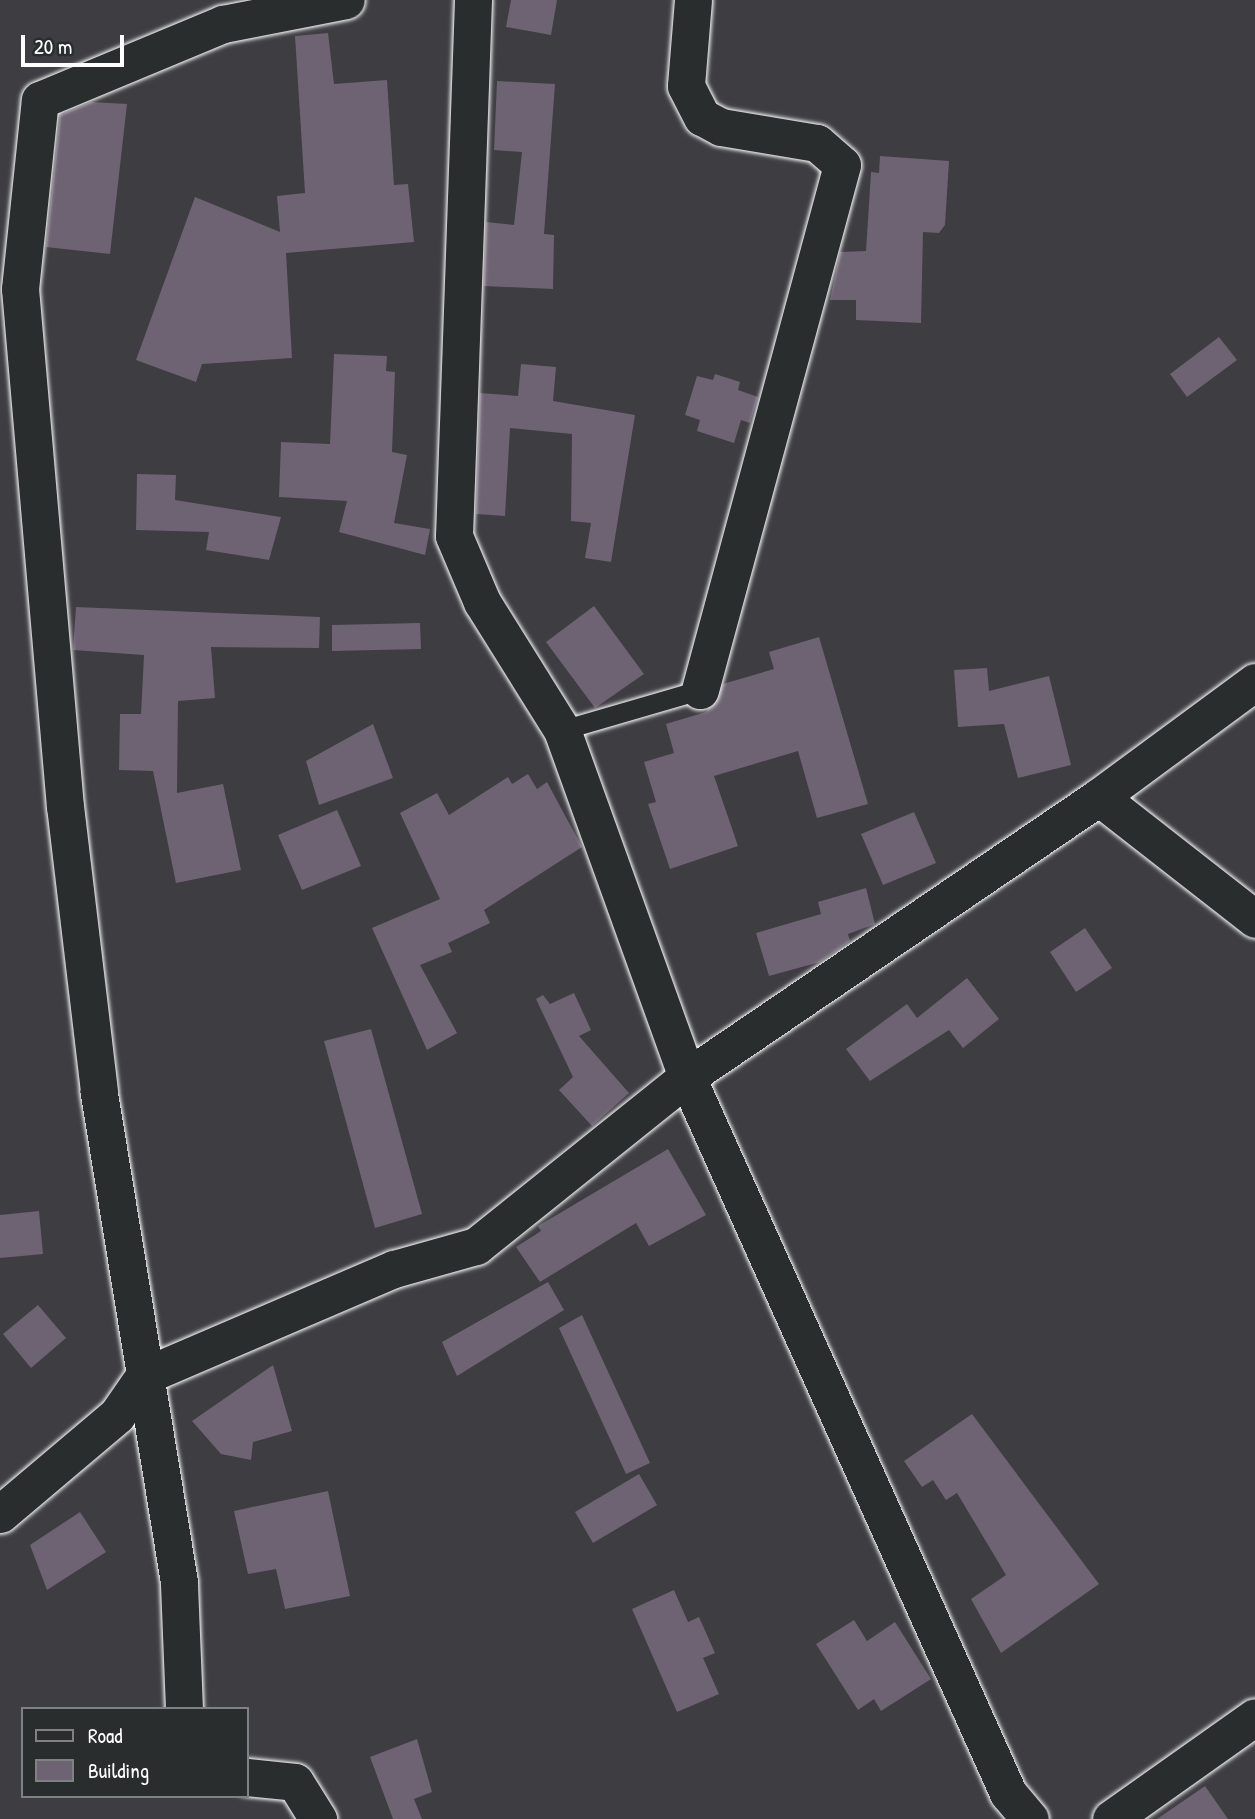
<!DOCTYPE html>
<style>
body{margin:0}
#map{position:relative;width:1255px;height:1819px;overflow:hidden;background:#3e3d42;font-family:"Patrick Hand",sans-serif}
div>[style]{position:absolute}
[style*='--x']{left:calc(var(--x)*1px);top:calc(var(--y)*1px);width:calc(var(--w)*1px);rotate:calc(var(--a)*1deg)}
.building>*{inset:0;background:#6d6372}
.roads{filter:drop-shadow(0 0 2px #fff) drop-shadow(0 0 2px #fff)}
.lane>*{height:19px;margin:-9.5px;padding:0 9.5px;transform-origin:9.5px;border-radius:9.5px;background:#2a2d2e}
.street>*{height:37px;margin:-18.5px;padding:0 18.5px;transform-origin:18.5px;border-radius:18.5px;background:#2a2d2e}
span{translate:-50% -50%;white-space:nowrap;text-align:center;line-height:1.15;-webkit-text-stroke:6px #2a2d2e;paint-order:stroke}
.legend{position:absolute;left:21px;top:1707px;width:228px;height:91px;box-sizing:border-box;background:#2a2d2e;border:2px solid #7f8182;margin:0;padding:9px 12px;list-style:none;font-size:21px;color:#fff}
.legend li{display:flex;align-items:center;gap:14px;height:35px}
.legend b{width:35px;border:2px solid #7f8182}
.scale{position:absolute;left:21px;top:35px;width:103px;height:32px;box-sizing:border-box;border:4px solid #fff;border-top:0;padding-left:9px;font-size:21px;line-height:24px;white-space:nowrap;color:#fff;-webkit-text-stroke:5px #2a2d2e;paint-order:stroke}
</style>
<div id="map">
<div class="building">
<div style="clip-path:polygon(511px 0,557px 0,551px 35px,506px 27px)"></div>
<div style="clip-path:polygon(328px 33px,334px 84px,387px 80px,394px 185px,408px 184px,414px 242px,286px 253px,292px 358px,202px 364px,196px 382px,136px 360px,195px 197px,280px 232px,277px 196px,305px 193px,295px 36px)"></div>
<div style="clip-path:polygon(497px 81px,555px 84px,544px 234px,554px 235px,553px 289px,484px 286px,486px 222px,514px 225px,522px 152px,494px 150px)"></div>
<div style="clip-path:polygon(91px 102px,127px 104px,110px 254px,46px 247px,60px 115px)"></div>
<div style="clip-path:polygon(880px 156px,949px 161px,945px 225px,939px 233px,923px 232px,921px 323px,856px 320px,856px 300px,830px 300px,840px 252px,866px 251px,871px 172px,879px 173px)"></div>
<div style="clip-path:polygon(1219px 337px,1237px 360px,1187px 397px,1170px 374px)"></div>
<div style="clip-path:polygon(334px 354px,387px 356px,386px 371px,395px 372px,392px 452px,407px 455px,394px 523px,430px 529px,425px 555px,339px 532px,347px 501px,279px 497px,281px 442px,330px 444px)"></div>
<div style="clip-path:polygon(521px 364px,556px 367px,553px 401px,635px 415px,611px 562px,585px 558px,591px 523px,571px 521px,572px 434px,510px 428px,505px 516px,476px 514px,480px 393px,518px 396px)"></div>
<div style="clip-path:polygon(715px 374px,740px 382px,738px 390px,758px 397px,750px 423px,741px 420px,734px 443px,697px 431px,700px 420px,685px 415px,697px 376px,713px 380px)"></div>
<div style="clip-path:polygon(137px 474px,176px 475px,175px 500px,281px 517px,269px 560px,206px 550px,209px 532px,136px 530px)"></div>
<div style="clip-path:polygon(594px 606px,644px 674px,595px 708px,546px 642px)"></div>
<div style="clip-path:polygon(76px 607px,320px 617px,319px 648px,211px 647px,215px 698px,178px 701px,177px 793px,223px 784px,241px 870px,176px 883px,153px 771px,119px 770px,120px 714px,141px 714px,144px 655px,73px 650px)"></div>
<div style="clip-path:polygon(420px 623px,421px 649px,332px 651px,332px 625px)"></div>
<div style="clip-path:polygon(819px 637px,868px 804px,817px 818px,798px 751px,714px 776px,738px 846px,670px 869px,648px 804px,656px 802px,644px 762px,674px 753px,666px 724px,706px 712px,723px 684px,774px 669px,769px 652px)"></div>
<div style="clip-path:polygon(987px 668px,989px 691px,1049px 676px,1071px 765px,1018px 778px,1004px 724px,958px 727px,954px 670px)"></div>
<div style="clip-path:polygon(373px 724px,393px 778px,319px 805px,306px 761px)"></div>
<div style="clip-path:polygon(528px 774px,537px 789px,547px 782px,582px 847px,484px 910px,490px 923px,448px 943px,452px 952px,420px 965px,457px 1033px,427px 1050px,372px 928px,440px 899px,400px 813px,437px 793px,449px 815px,508px 777px,512px 784px)"></div>
<div style="clip-path:polygon(337px 810px,361px 866px,302px 890px,278px 835px)"></div>
<div style="clip-path:polygon(914px 812px,936px 863px,883px 885px,861px 834px)"></div>
<div style="clip-path:polygon(866px 888px,875px 924px,848px 934px,850px 941px,820px 962px,769px 976px,756px 933px,821px 914px,818px 902px)"></div>
<div style="clip-path:polygon(1085px 928px,1112px 968px,1076px 992px,1050px 952px)"></div>
<div style="clip-path:polygon(967px 978px,999px 1019px,963px 1048px,949px 1030px,870px 1081px,846px 1049px,907px 1004px,917px 1018px)"></div>
<div style="clip-path:polygon(574px 993px,591px 1030px,579px 1036px,629px 1093px,592px 1126px,559px 1090px,573px 1077px,536px 999px,543px 995px,550px 1004px)"></div>
<div style="clip-path:polygon(371px 1029px,422px 1214px,375px 1228px,324px 1041px)"></div>
<div style="clip-path:polygon(668px 1149px,706px 1215px,649px 1246px,636px 1223px,540px 1282px,516px 1247px,541px 1231px,538px 1226px)"></div>
<div style="clip-path:polygon(39px 1211px,43px 1254px,0 1258px,0 1215px)"></div>
<div style="clip-path:polygon(548px 1282px,564px 1310px,457px 1376px,442px 1342px)"></div>
<div style="clip-path:polygon(38px 1305px,66px 1338px,31px 1368px,3px 1334px)"></div>
<div style="clip-path:polygon(582px 1315px,650px 1463px,626px 1474px,559px 1328px)"></div>
<div style="clip-path:polygon(273px 1365px,292px 1431px,253px 1442px,251px 1460px,221px 1454px,192px 1421px)"></div>
<div style="clip-path:polygon(972px 1414px,1099px 1584px,1001px 1653px,971px 1599px,1006px 1575px,957px 1493px,946px 1500px,933px 1480px,922px 1487px,904px 1461px)"></div>
<div style="clip-path:polygon(639px 1474px,657px 1505px,593px 1543px,575px 1512px)"></div>
<div style="clip-path:polygon(328px 1491px,350px 1596px,285px 1609px,276px 1569px,248px 1574px,234px 1511px)"></div>
<div style="clip-path:polygon(80px 1512px,106px 1552px,47px 1590px,30px 1545px)"></div>
<div style="clip-path:polygon(674px 1590px,688px 1622px,699px 1617px,715px 1653px,703px 1658px,719px 1694px,677px 1712px,632px 1609px)"></div>
<div style="clip-path:polygon(854px 1620px,867px 1641px,895px 1622px,931px 1679px,881px 1711px,874px 1699px,858px 1710px,816px 1644px)"></div>
<div style="clip-path:polygon(417px 1739px,432px 1792px,414px 1799px,422px 1819px,393px 1819px,370px 1757px)"></div>
<div style="clip-path:polygon(1205px 1786px,1228px 1819px,1157px 1819px)"></div>
</div>
<div class="roads">
<div class="lane">
<div style="--x:562;--y:730;--w:144;--a:-16.2"></div>
</div>
<div class="street">
<div style="--x:473;--y:0;--w:536;--a:92.03"></div>
<div style="--x:454;--y:536;--w:72;--a:67"></div>
<div style="--x:482;--y:602;--w:151;--a:58"></div>
<div style="--x:562;--y:730;--w:369;--a:70.2"></div>
<div style="--x:687;--y:1077;--w:785;--a:65.85"></div>
<div style="--x:1008;--y:1793;--w:34;--a:50"></div>
<div style="--x:693;--y:0;--w:86;--a:94.7"></div>
<div style="--x:686;--y:86;--w:35;--a:63"></div>
<div style="--x:702;--y:117;--w:21;--a:28"></div>
<div style="--x:721;--y:127;--w:97;--a:9.5"></div>
<div style="--x:817;--y:143;--w:33;--a:41"></div>
<div style="--x:842;--y:165;--w:544;--a:105.14"></div>
<div style="--x:1099;--y:797;--w:198;--a:38"></div>
<div style="--x:0;--y:1514;--w:153;--a:-40.2"></div>
<div style="--x:117;--y:1415;--w:47;--a:-55.3"></div>
<div style="--x:144;--y:1376;--w:272;--a:-23.2"></div>
<div style="--x:394;--y:1269;--w:85;--a:-15.7"></div>
<div style="--x:476;--y:1246;--w:270;--a:-38.7"></div>
<div style="--x:687;--y:1077;--w:498;--a:-34.2"></div>
<div style="--x:1099;--y:797;--w:194;--a:-36.4"></div>
<div style="--x:184;--y:1709;--w:127;--a:-92.3"></div>
<div style="--x:179;--y:1582;--w:497;--a:-99.3"></div>
<div style="--x:99;--y:1091;--w:286;--a:-96.8"></div>
<div style="--x:65;--y:807;--w:520;--a:-94.96"></div>
<div style="--x:20;--y:289;--w:190;--a:-84"></div>
<div style="--x:40;--y:100;--w:198;--a:-22.6"></div>
<div style="--x:223;--y:24;--w:125;--a:-11"></div>
<div style="--x:247;--y:1777;--w:48;--a:5.9"></div>
<div style="--x:295;--y:1782;--w:44;--a:58.1"></div>
<div style="--x:1111;--y:1819;--w:176;--a:-35.3"></div>
</div>
</div>
<ul class="legend">
<li><b style="height:9px;background:#2a2d2e"></b>Road</li>
<li><b style="height:19px;background:#6d6372"></b>Building</li>
</ul>
<div class="scale">20 m</div>
</div>
